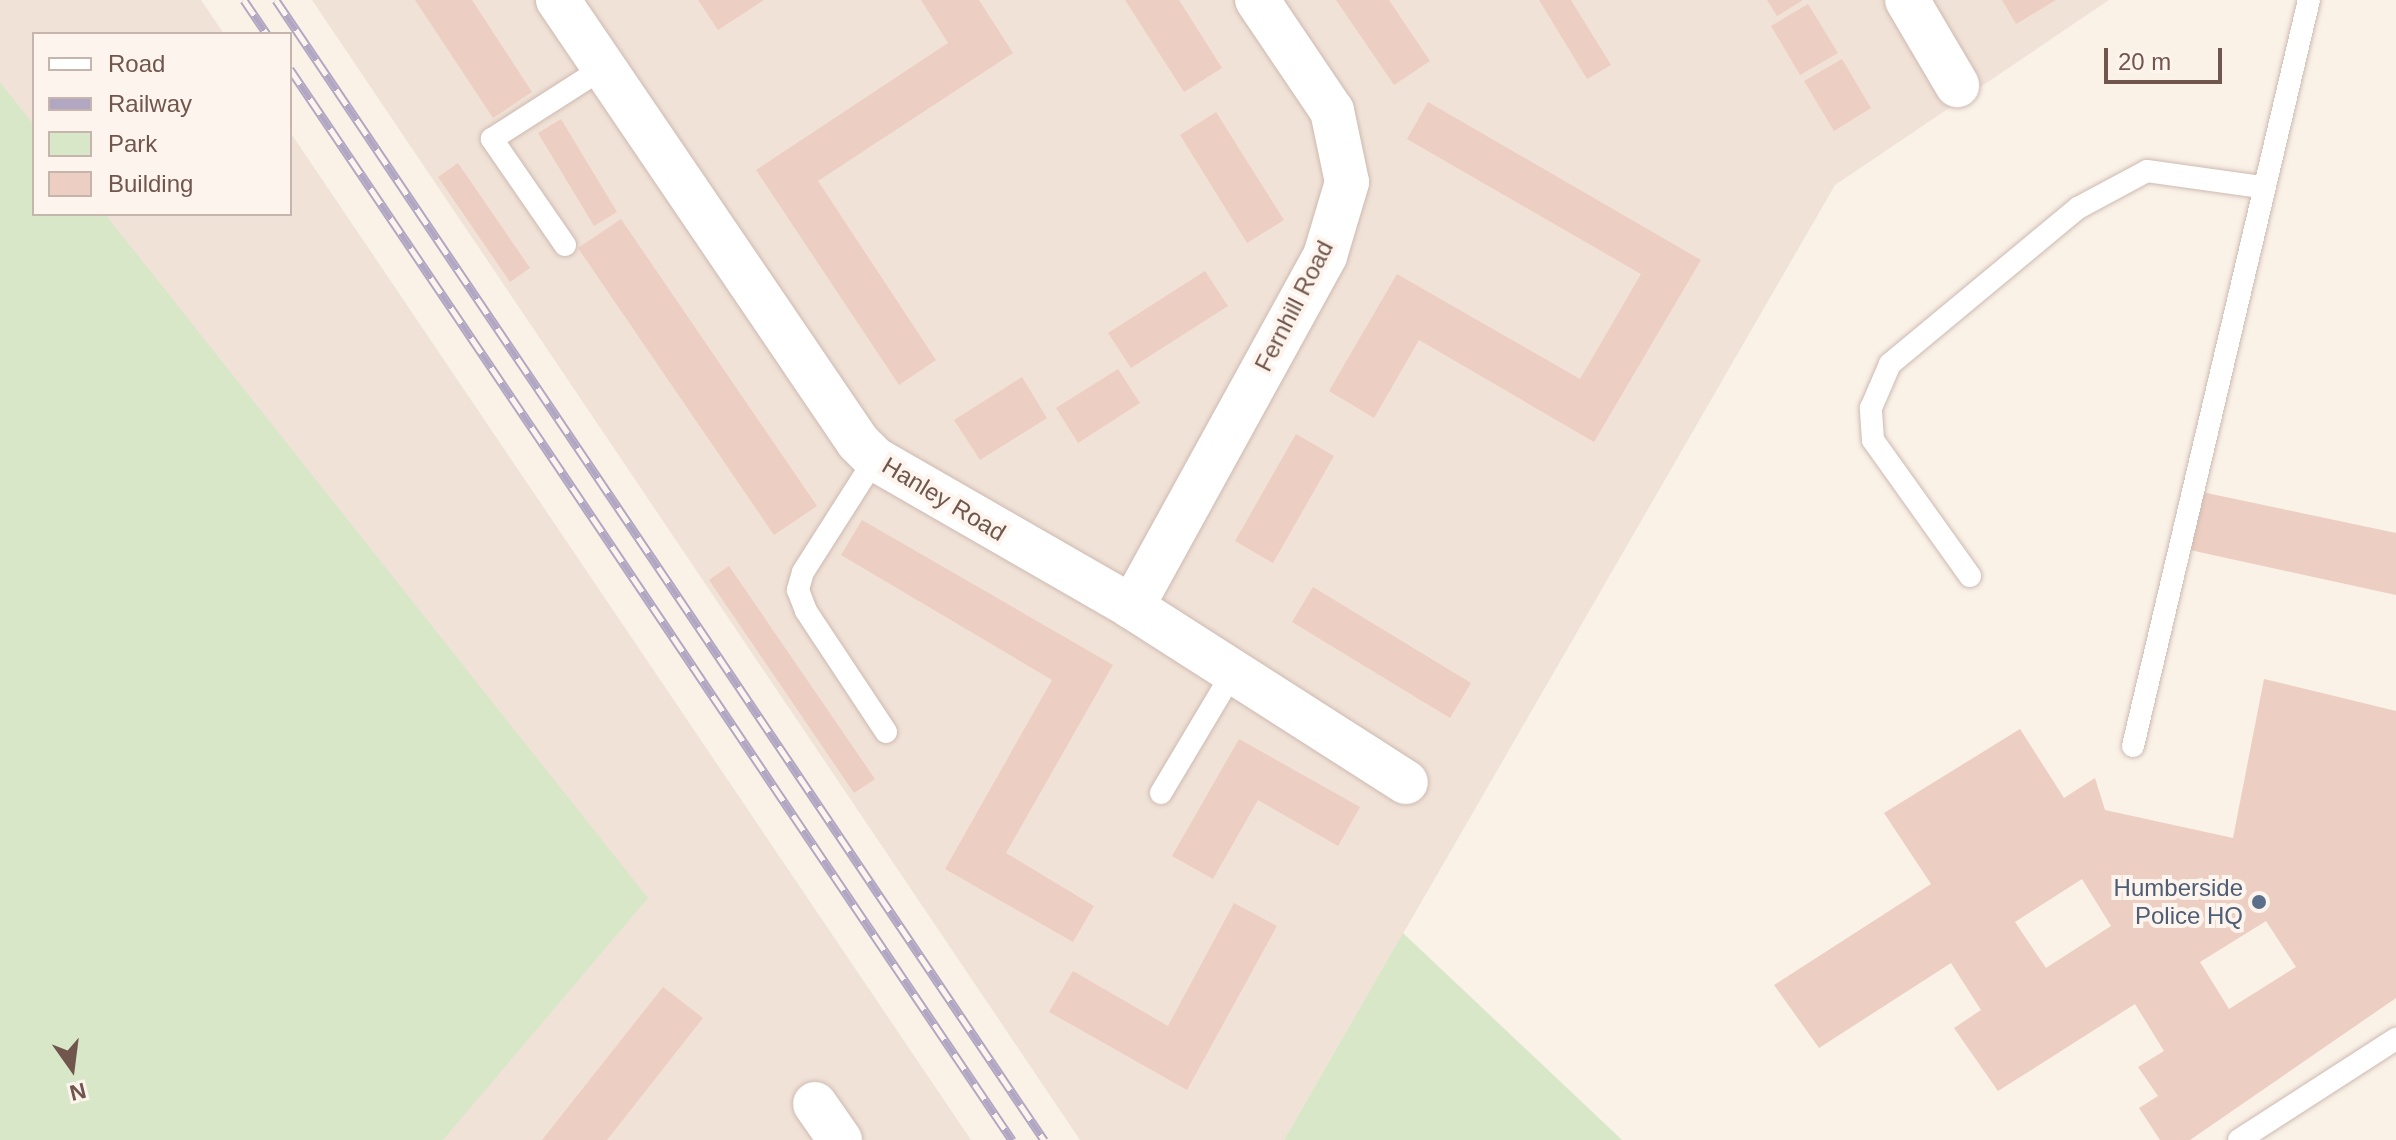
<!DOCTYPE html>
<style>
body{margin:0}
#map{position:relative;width:2396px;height:1140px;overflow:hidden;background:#faf1e7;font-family:Arial,sans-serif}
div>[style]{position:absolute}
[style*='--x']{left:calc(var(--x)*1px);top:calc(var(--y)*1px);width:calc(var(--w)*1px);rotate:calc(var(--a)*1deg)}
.residential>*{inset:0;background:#f1e2d7}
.green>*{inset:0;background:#d8e7c7}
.building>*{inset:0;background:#edcec2}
.roads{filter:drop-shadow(0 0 2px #cdbab1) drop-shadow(0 0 2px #cdbab1)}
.lane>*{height:22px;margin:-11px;padding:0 11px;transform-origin:11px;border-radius:11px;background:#fff}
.street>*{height:44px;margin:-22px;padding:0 22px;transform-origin:22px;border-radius:22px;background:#fff}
.rail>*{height:9px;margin-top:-4.5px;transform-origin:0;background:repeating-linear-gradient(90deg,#fdf5ed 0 18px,#b2a7c3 0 36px);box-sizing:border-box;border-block:2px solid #b2a7c3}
.dots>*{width:22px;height:22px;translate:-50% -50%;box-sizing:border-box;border:4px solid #fdf5ed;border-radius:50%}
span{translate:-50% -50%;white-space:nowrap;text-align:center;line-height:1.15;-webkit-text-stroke:8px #fdf5ed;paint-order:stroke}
.street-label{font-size:24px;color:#71564e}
.service-label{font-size:24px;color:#4e5e75}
.right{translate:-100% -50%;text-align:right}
.legend{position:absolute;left:32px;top:32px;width:260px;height:184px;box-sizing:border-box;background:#fdf5ed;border:2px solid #c5b5ad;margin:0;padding:10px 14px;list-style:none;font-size:24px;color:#71564e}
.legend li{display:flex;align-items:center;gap:16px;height:40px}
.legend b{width:40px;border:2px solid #c5b5ad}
.north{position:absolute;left:32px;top:1028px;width:80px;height:80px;-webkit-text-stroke:6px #fdf5ed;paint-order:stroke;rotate:166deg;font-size:22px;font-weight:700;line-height:32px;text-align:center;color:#71564e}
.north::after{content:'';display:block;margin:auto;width:28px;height:36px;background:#71564e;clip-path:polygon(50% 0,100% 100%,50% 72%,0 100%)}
.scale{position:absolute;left:2104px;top:48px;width:118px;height:36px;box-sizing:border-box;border:4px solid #71564e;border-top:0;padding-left:10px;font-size:24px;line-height:28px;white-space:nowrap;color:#71564e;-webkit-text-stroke:6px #fdf5ed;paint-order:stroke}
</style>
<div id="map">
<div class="residential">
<div style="clip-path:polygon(0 0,201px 0,224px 34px,34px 34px,34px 214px,290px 214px,290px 132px,971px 1140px,0 1140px)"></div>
<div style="clip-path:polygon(312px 0,2109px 0,1835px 185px,1284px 1140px,1080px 1140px)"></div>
</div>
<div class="green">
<div style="clip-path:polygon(0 82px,34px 125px,34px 214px,105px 214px,648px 898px,443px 1140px,0 1140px)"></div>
<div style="clip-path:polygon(1403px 933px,1622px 1140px,1284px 1140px)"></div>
</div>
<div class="building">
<div style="clip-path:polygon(415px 0,472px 0,532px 92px,493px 118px)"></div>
<div style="clip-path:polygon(698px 0,764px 0,718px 30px)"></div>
<div style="clip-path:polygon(921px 0,979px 0,1013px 53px,818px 181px,936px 360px,899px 385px,756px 170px,948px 43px)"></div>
<div style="clip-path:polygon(1125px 0,1179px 0,1222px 68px,1184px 92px)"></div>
<div style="clip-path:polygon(1336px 0,1389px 0,1430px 61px,1394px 85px)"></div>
<div style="clip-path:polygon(1539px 0,1571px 0,1611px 65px,1587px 79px)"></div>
<div style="clip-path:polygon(1767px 0,1803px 0,1777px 16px)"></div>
<div style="clip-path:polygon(2002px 0,2056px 0,2016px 24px)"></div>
<div style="clip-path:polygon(1808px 4px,1838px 53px,1800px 75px,1771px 26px)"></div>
<div style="clip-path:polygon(1842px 59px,1871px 108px,1834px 131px,1804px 81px)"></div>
<div style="clip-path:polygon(1428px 102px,1701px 260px,1594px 442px,1419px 340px,1374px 418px,1329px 391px,1397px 274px,1580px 379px,1641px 274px,1407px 139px)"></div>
<div style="clip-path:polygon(1216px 112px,1284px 220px,1247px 243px,1180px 135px)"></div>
<div style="clip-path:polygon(561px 119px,617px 212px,594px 226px,538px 133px)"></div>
<div style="clip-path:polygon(458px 163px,530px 268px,510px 282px,438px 177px)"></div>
<div style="clip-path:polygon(621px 219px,817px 506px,774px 535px,578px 248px)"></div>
<div style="clip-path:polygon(1205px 271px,1228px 306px,1131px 368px,1108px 333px)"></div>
<div style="clip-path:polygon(1118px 369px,1140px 403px,1078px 443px,1056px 408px)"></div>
<div style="clip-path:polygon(1022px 377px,1047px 418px,980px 460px,954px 420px)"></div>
<div style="clip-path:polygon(1296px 434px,1334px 456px,1273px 563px,1235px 541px)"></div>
<div style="clip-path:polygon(2202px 492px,2396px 533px,2396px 595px,2190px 550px)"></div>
<div style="clip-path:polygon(862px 520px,1113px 665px,1006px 853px,1094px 906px,1073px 942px,945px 869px,1052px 680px,841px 555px)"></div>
<div style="clip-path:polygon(729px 566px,875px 779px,854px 793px,709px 580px)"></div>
<div style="clip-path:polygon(1313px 587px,1471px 683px,1450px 718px,1292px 622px)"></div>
<div style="clip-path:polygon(evenodd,2264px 679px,2396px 711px,2396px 998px,2190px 1140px,2160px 1140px,2139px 1108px,2158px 1096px,2138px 1067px,2164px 1051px,2135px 1004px,1998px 1091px,1954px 1028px,1981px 1010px,1951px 963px,1819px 1048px,1774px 985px,1931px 884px,1884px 813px,2020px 729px,2064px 798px,2095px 778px,2105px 810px,2233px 838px,2264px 679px,2082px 879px,2111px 926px,2046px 968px,2015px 922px,2082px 879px,2264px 679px,2266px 921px,2296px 967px,2229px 1009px,2200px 962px,2266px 921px)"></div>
<div style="clip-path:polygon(1239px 739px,1360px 807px,1338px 846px,1258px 800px,1213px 879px,1172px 856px)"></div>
<div style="clip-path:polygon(1234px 903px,1277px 926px,1187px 1090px,1049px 1012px,1073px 971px,1168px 1026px)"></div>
<div style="clip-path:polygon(663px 987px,703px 1018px,607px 1140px,542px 1140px)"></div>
</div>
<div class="roads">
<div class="lane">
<div style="--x:565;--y:245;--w:129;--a:-124.6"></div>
<div style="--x:492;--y:139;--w:132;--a:-32.6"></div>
<div style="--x:875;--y:459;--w:134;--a:122.5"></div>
<div style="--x:803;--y:572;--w:19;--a:106"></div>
<div style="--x:798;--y:590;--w:22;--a:69"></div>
<div style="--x:806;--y:611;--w:145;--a:56.5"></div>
<div style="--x:1970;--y:576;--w:167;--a:-125.5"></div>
<div style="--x:1873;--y:440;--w:32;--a:-94"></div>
<div style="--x:1871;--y:408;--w:48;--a:-66.6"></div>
<div style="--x:1890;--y:364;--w:244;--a:-39.7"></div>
<div style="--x:2078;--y:208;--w:78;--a:-28.2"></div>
<div style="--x:2147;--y:171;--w:115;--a:8"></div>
<div style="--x:2133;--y:746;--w:766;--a:-76.73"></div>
<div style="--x:1161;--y:793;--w:141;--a:-59.2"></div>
<div style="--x:2239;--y:1140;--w:187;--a:-32.8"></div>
</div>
<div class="street">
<div style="--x:558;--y:0;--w:534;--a:55.83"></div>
<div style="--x:858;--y:442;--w:24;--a:45"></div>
<div style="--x:875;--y:459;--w:297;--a:29.9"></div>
<div style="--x:1132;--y:607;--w:325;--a:32.6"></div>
<div style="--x:1907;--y:0;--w:99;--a:59.5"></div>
<div style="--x:1132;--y:607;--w:401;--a:-61.2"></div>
<div style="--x:1325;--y:256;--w:77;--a:-73.4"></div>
<div style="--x:1347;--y:182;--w:73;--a:-101.9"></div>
<div style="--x:1332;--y:111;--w:134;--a:-124"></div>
<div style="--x:815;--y:1104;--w:44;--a:55.2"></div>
</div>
</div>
<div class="rail">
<div style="--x:244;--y:0;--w:41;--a:55.9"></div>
<div style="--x:276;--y:0;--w:1375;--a:56.03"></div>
<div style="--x:290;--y:69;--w:1292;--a:56.01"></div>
</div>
<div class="dots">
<div style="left:2259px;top:902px;background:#5c6f8a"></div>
</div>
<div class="street-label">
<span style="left:1294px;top:306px;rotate:-63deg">Fernhill Road</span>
<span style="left:944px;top:499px;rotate:31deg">Hanley Road</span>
</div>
<div class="service-label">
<span class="right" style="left:2243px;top:902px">Humberside<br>Police HQ</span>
</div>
<ul class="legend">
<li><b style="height:10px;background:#fff"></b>Road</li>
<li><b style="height:10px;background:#b2a7c3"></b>Railway</li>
<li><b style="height:22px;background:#d8e7c7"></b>Park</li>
<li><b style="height:22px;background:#edcec2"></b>Building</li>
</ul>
<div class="north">N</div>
<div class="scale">20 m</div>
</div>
